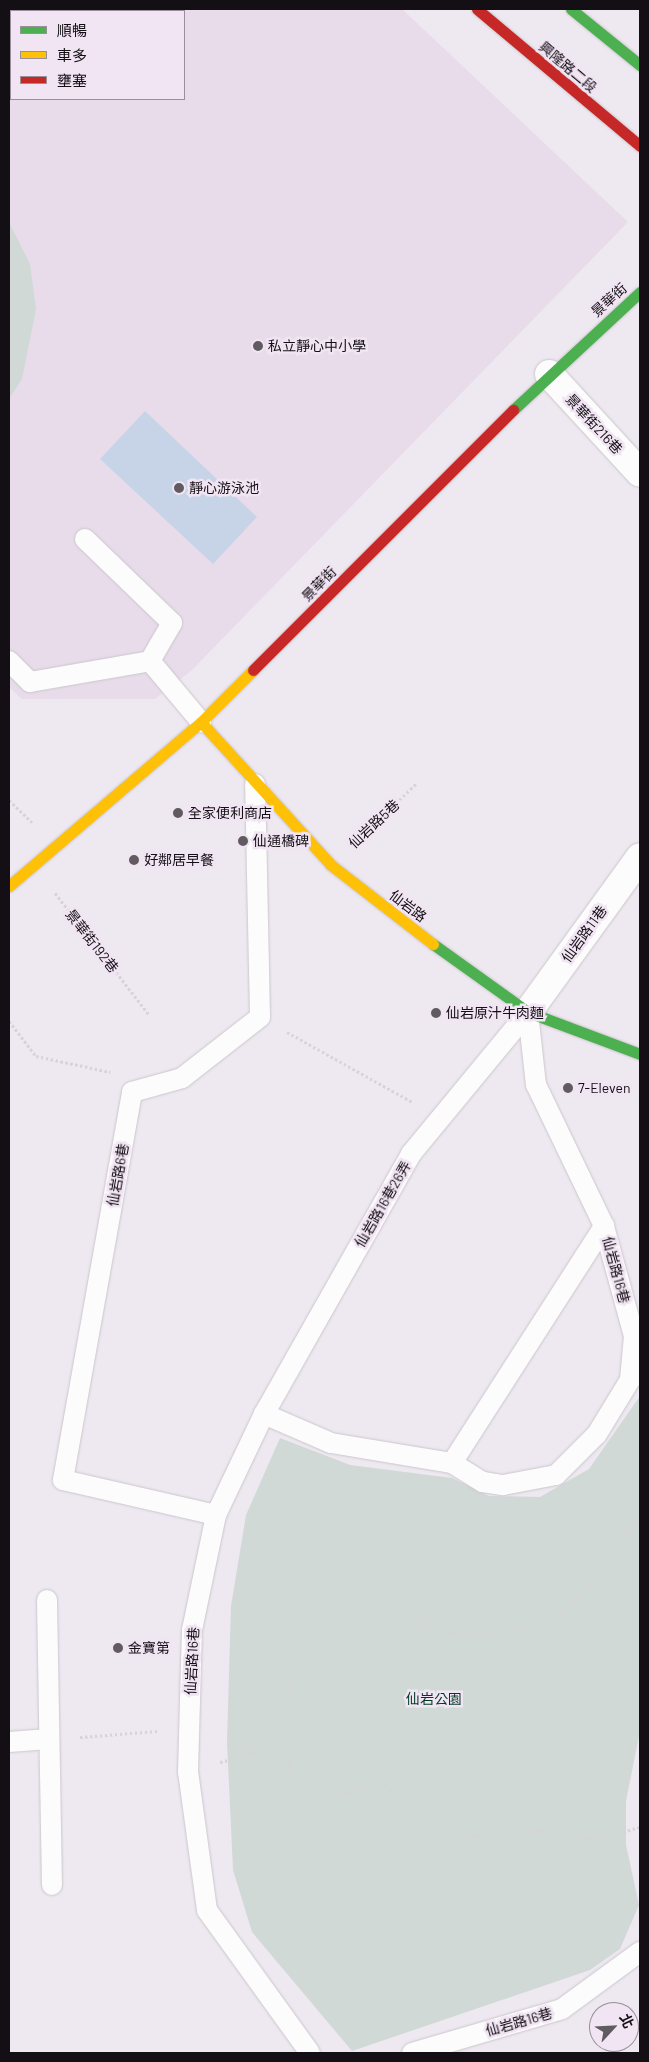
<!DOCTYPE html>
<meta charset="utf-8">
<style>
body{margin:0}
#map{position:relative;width:649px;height:2062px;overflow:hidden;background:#eee8f0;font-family:Barlow,"Noto Sans TC",sans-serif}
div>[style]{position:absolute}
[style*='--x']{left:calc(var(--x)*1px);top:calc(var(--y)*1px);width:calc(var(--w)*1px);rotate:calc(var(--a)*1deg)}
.built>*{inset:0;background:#e8dceb}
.green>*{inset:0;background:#d0d9d6}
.water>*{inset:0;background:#c7d4e8}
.path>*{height:3px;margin-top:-1.5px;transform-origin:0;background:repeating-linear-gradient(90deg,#d5d4d6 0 2.5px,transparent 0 5px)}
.roads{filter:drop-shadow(0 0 1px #cbc6cc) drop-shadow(0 0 1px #cbc6cc)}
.lane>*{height:20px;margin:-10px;padding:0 10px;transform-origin:10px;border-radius:10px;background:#fcfcfd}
.street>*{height:28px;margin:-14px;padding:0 14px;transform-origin:14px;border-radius:14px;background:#fcfcfd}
.fast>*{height:11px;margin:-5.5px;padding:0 5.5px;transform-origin:5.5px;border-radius:5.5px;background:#4caf50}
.slow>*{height:11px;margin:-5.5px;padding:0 5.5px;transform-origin:5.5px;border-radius:5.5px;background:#ffc107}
.jam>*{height:11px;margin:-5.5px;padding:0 5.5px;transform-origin:5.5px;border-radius:5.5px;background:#c62828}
.dots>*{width:14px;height:14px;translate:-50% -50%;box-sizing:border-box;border:2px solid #f1e4f3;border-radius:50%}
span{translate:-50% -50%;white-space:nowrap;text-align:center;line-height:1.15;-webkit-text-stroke:5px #f1e4f3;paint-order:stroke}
.street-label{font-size:14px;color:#130f14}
.poi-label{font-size:14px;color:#130f14}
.left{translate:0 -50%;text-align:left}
.park-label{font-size:14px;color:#003b24}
.frame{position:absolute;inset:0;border:10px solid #130f14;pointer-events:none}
.legend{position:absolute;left:10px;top:10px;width:175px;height:90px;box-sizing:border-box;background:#f1e4f3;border:1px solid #988f9a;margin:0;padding:6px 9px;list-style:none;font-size:15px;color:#130f14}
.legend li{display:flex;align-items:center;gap:10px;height:25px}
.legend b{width:25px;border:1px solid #988f9a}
.north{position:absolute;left:589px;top:2002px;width:50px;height:50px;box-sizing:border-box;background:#f1e4f3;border:1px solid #988f9a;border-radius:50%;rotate:65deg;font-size:14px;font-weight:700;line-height:20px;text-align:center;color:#130f14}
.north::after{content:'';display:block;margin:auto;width:18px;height:22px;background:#605b61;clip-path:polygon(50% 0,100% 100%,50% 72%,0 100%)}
</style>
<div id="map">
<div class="built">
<div style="clip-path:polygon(evenodd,9px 9px,402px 9px,628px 222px,191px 671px,155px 699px,22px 699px,9px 687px,9px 9px,11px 11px,184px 11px,184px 99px,11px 99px,11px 11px)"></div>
</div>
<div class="green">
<div style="clip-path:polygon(9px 222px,30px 264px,36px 309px,22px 379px,9px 399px)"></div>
<div style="clip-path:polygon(640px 1396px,640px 1731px,626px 1801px,626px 1845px,639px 1905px,620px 1949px,590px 1970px,352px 2051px,252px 1932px,233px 1870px,227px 1742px,231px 1606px,246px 1515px,280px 1438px,350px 1465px,452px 1478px,489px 1496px,540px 1497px,589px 1469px)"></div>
</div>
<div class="water">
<div style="clip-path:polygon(145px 411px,257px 517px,213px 564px,100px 459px)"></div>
</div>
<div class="path">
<div style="--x:9;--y:800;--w:32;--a:44"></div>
<div style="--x:356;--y:841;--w:84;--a:-43.6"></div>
<div style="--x:55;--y:893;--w:155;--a:52.3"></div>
<div style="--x:9;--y:1021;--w:44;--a:52.4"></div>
<div style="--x:36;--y:1056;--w:76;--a:12.2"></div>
<div style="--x:287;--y:1032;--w:143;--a:29.2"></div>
<div style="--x:80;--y:1737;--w:78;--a:-4.4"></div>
<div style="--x:249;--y:1754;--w:129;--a:-57.7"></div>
<div style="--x:318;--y:1645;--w:72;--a:-33"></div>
<div style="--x:378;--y:1606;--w:70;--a:21.8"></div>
<div style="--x:443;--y:1632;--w:64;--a:-0.9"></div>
<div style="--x:507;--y:1631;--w:61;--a:-19"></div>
<div style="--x:565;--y:1611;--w:49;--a:-45.8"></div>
<div style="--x:599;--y:1576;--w:34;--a:-62"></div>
<div style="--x:615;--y:1546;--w:38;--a:-49"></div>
<div style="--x:220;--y:1762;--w:51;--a:-12.4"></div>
<div style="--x:270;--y:1751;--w:20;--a:27"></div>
<div style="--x:288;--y:1760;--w:19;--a:69"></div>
<div style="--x:295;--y:1778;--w:30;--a:48"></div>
<div style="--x:315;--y:1800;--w:73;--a:-12.7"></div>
<div style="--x:386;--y:1784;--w:29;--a:52"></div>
<div style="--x:404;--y:1807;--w:58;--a:63.4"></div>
<div style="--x:430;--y:1859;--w:44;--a:-31.9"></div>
<div style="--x:467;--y:1836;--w:73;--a:-4.7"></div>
<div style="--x:540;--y:1830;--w:60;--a:8.7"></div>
<div style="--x:599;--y:1839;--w:43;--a:-16.3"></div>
</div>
<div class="roads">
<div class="lane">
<div style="--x:85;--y:539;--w:121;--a:44"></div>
<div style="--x:172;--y:623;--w:44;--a:120.1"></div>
<div style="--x:9;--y:661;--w:30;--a:45"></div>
<div style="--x:30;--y:682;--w:122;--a:-9.9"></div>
<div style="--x:150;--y:661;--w:80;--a:50.1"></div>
<div style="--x:264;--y:1414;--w:73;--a:23.4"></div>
<div style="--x:331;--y:1443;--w:123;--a:9.4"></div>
<div style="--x:452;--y:1463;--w:36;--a:32"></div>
<div style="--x:483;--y:1482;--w:20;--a:9"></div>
<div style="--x:503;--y:1485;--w:54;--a:-10.7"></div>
<div style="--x:556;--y:1475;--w:58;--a:-45"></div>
<div style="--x:597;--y:1434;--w:63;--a:-58.6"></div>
<div style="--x:630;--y:1380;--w:44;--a:-84.8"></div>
<div style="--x:634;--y:1336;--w:114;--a:-105.3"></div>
<div style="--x:604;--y:1226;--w:157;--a:-115.7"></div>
<div style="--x:536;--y:1085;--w:73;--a:-96.3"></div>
<div style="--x:452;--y:1463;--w:282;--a:-57.3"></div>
<div style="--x:216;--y:1515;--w:157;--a:-167.1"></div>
<div style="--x:63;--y:1480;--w:394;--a:-79.9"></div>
<div style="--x:132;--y:1092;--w:52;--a:-15.6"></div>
<div style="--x:182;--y:1078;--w:99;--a:-38"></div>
<div style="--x:260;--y:1017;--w:233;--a:-91.2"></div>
<div style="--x:47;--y:1600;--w:285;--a:89"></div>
<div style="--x:9;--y:1742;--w:40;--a:-4.3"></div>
<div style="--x:310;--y:2053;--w:176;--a:-125.8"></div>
<div style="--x:207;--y:1910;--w:139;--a:-97.8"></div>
<div style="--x:188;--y:1772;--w:142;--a:-88.4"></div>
<div style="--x:192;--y:1630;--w:117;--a:-78.2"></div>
<div style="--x:216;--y:1515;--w:112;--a:-64.6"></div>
<div style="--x:264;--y:1414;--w:299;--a:-60.5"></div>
<div style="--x:411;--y:1154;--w:184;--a:-50.5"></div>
<div style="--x:412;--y:2053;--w:156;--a:-16.3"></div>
<div style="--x:562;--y:2009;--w:97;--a:-36.2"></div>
</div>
<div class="street">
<div style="--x:549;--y:374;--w:134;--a:47.4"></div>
<div style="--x:528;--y:1012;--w:191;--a:-54.1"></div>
</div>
<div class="fast">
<div style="--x:571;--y:9;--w:89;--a:39.1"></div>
<div style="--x:513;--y:410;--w:173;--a:-42.9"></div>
<div style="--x:433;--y:944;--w:117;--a:35.6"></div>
<div style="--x:528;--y:1012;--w:120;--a:20.6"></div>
</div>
<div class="slow">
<div style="--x:201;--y:722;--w:193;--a:47.7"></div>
<div style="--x:331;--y:865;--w:129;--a:37.8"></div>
<div style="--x:9;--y:886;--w:253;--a:-40.5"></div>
<div style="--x:201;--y:722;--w:74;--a:-45"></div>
</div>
<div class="jam">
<div style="--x:477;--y:9;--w:213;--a:40"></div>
<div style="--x:253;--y:670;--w:368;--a:-45"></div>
</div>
</div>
<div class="dots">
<div style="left:258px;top:346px;background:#605b61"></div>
<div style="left:179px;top:488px;background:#605b61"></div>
<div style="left:178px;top:813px;background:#605b61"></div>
<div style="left:243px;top:841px;background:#605b61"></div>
<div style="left:134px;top:860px;background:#605b61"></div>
<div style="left:436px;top:1013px;background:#605b61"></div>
<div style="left:568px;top:1088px;background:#605b61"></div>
<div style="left:118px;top:1648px;background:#605b61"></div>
</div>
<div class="street-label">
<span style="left:568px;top:67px;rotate:40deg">興隆路二段</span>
<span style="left:609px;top:300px;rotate:-42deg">景華街</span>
<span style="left:594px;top:424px;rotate:47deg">景華街216巷</span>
<span style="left:319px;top:584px;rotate:-45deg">景華街</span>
<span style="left:374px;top:824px;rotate:-43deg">仙岩路5巷</span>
<span style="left:408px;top:906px;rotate:37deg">仙岩路</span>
<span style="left:584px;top:934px;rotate:-54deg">仙岩路11巷</span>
<span style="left:92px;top:941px;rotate:52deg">景華街192巷</span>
<span style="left:118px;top:1175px;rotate:-80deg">仙岩路6巷</span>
<span style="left:383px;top:1204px;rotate:-60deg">仙岩路16巷26弄</span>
<span style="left:616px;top:1270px;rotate:75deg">仙岩路16巷</span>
<span style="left:192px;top:1661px;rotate:-87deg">仙岩路16巷</span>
<span style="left:519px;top:2022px;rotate:-16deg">仙岩路16巷</span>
</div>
<div class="poi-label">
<span class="left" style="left:268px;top:346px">私立靜心中小學</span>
<span class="left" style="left:189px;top:488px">靜心游泳池</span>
<span class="left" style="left:188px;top:813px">全家便利商店</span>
<span class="left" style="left:253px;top:841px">仙通橋碑</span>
<span class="left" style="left:144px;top:860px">好鄰居早餐</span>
<span class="left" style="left:446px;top:1013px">仙岩原汁牛肉麵</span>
<span class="left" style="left:578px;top:1088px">7-Eleven</span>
<span class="left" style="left:128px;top:1648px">金寶第</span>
</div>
<div class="park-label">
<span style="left:434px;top:1699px">仙岩公園</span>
</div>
<div class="frame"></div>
<ul class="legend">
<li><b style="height:6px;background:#4caf50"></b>順暢</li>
<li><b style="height:6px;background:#ffc107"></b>車多</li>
<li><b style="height:6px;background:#c62828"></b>壅塞</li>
</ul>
<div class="north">北</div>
</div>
